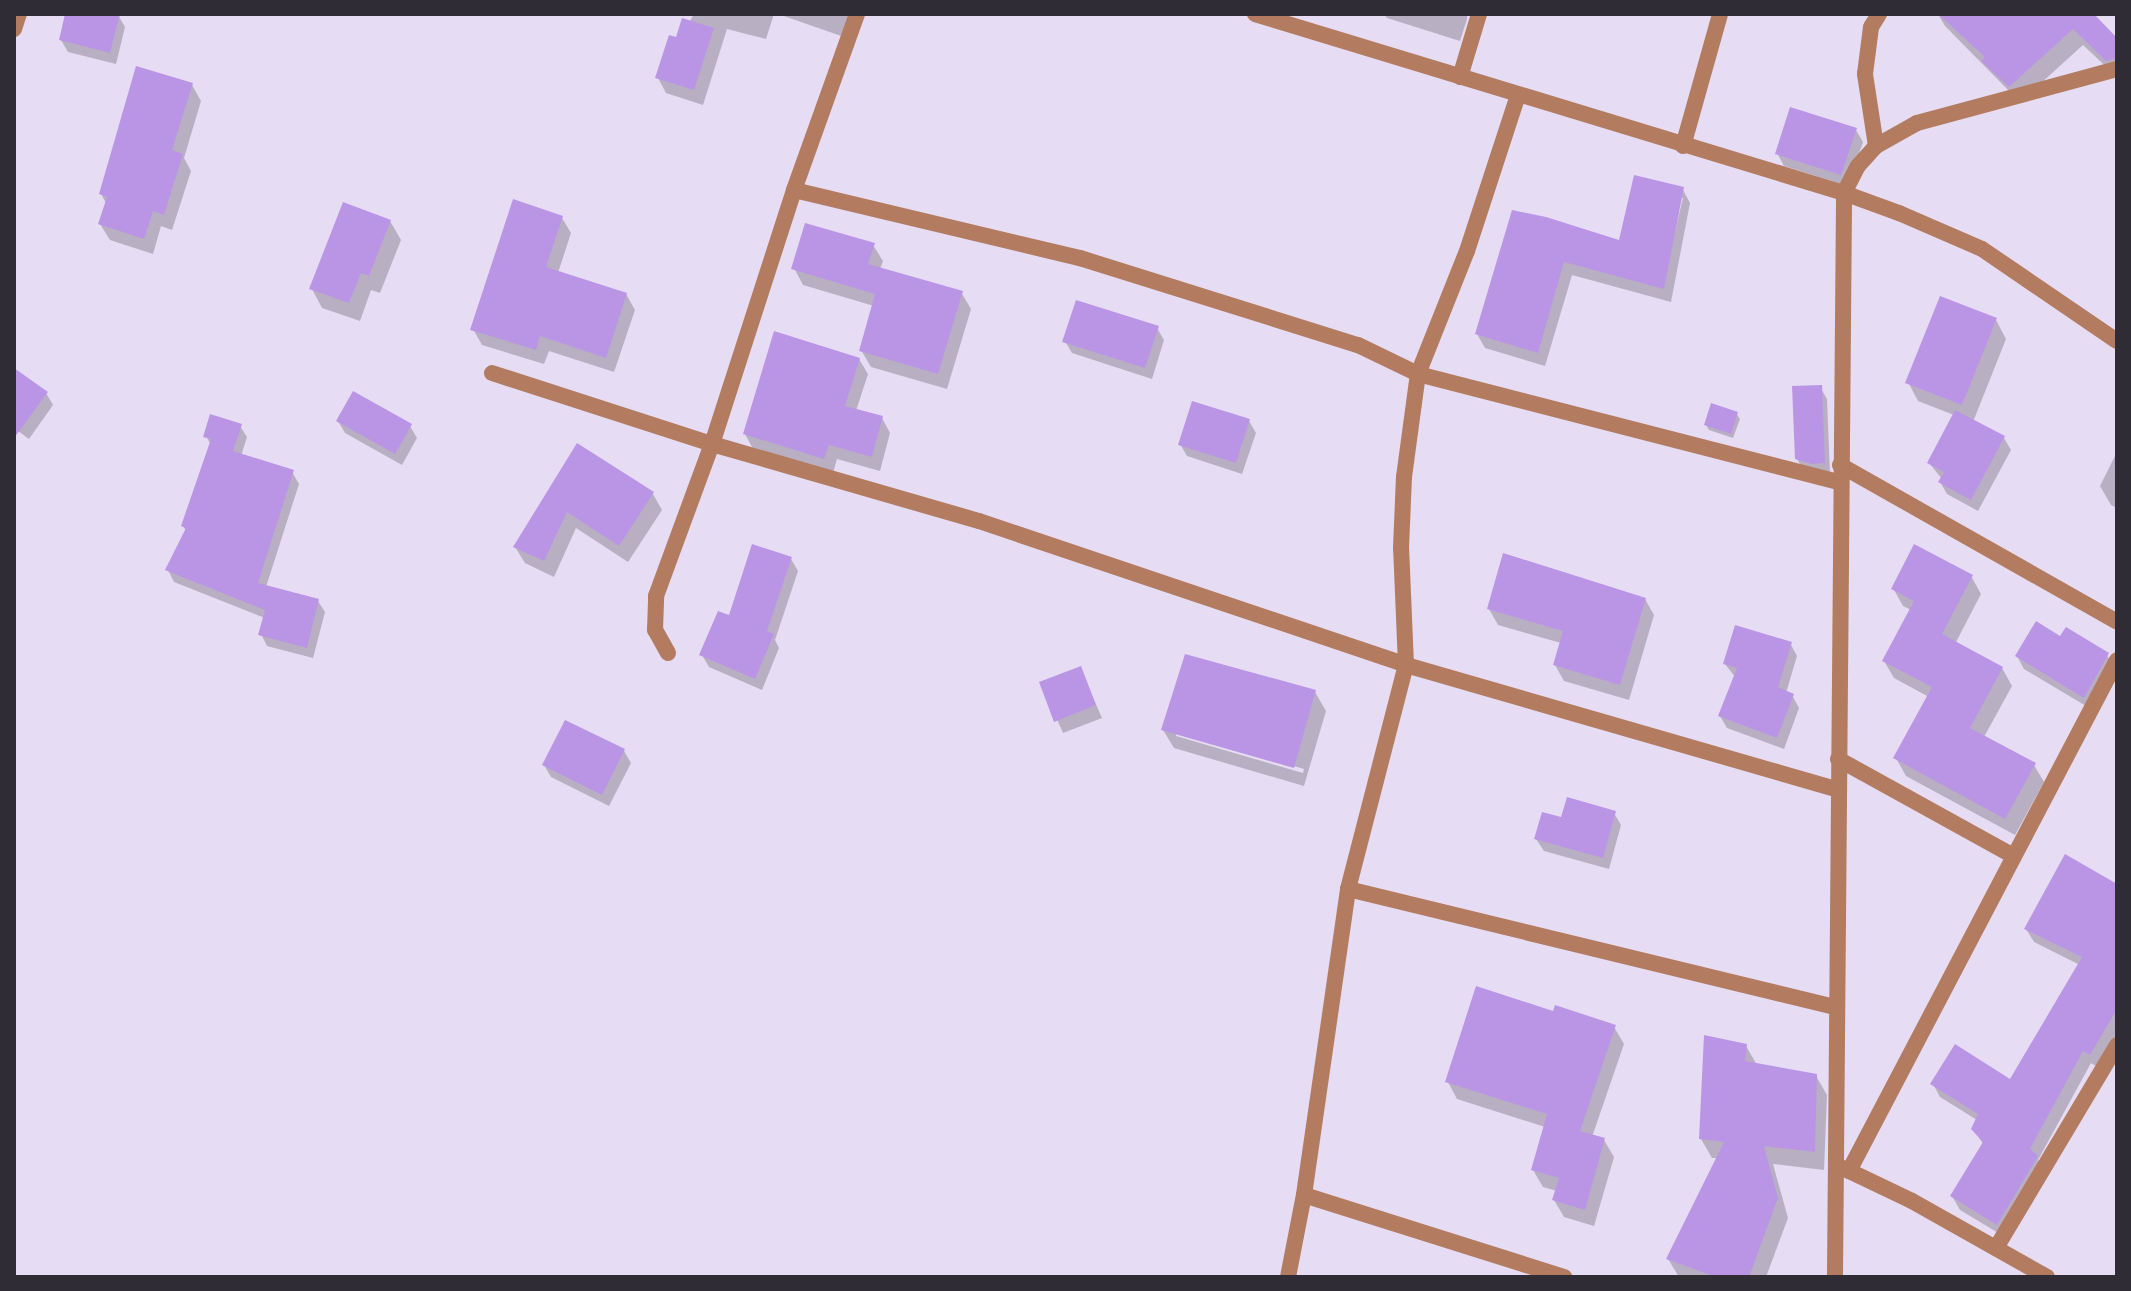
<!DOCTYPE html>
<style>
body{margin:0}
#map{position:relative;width:2131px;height:1291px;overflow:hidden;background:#e6dcf3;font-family:Quicksand,sans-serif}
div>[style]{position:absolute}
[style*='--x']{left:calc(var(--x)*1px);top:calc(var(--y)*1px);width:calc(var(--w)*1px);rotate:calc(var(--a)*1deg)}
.shadow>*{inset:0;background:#0003}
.building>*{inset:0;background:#bb95e5}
.minor>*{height:16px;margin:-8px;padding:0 8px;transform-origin:8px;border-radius:8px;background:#b37b5f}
span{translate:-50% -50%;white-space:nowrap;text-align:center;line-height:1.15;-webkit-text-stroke:6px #f2eafc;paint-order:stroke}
.frame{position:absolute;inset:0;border:16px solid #302c35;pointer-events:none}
</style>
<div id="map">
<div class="shadow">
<div style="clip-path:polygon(67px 14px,118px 15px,125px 27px,116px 64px,68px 52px,61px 40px)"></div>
<div style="clip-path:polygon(694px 14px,774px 14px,766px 39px,727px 29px,703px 105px,666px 93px,658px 78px)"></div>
<div style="clip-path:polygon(778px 14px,851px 14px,844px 37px)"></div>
<div style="clip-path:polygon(1384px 14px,1467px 14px,1467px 19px,1460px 41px,1387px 18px)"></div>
<div style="clip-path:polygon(1938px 14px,2091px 14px,2117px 40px,2117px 77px,2083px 45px,2020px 102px,1945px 26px)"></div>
<div style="clip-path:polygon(192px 85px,201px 101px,184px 158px,191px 171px,172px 230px,161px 226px,153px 254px,110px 240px,100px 224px,107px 205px,101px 194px)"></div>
<div style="clip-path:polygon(1856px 130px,1863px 142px,1848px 186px,1784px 166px,1777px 153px)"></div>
<div style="clip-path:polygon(evenodd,1682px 188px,1690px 203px,1671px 302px,1572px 275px,1545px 366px,1485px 348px,1477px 334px,1514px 213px,1620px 242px,1682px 188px,1679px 198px,1683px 198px,1669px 256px,1679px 198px)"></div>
<div style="clip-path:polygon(562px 218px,571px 233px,558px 273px,626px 294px,635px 310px,614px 372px,549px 351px,544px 364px,482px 345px,473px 329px)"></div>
<div style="clip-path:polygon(390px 221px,401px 240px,380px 293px,371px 290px,360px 321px,322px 308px,312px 289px)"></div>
<div style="clip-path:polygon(873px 245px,883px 261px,880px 269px,961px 292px,971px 309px,947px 389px,871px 367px,861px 350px,874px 306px,803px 285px,794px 268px)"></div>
<div style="clip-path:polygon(1996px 320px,2006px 339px,1973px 422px,2004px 438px,2011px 450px,1978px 511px,1947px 494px,1940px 482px,1942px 479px,1929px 463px,1954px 415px,1918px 401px,1908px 382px)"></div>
<div style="clip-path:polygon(1157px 328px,1164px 340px,1152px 379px,1072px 353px,1065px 341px)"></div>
<div style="clip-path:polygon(859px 359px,868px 374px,856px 411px,882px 418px,890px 433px,880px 471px,837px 459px,833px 473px,753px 449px,745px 434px)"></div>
<div style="clip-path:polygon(14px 373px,46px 393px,53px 405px,29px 439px,14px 428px)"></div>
<div style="clip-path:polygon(1820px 387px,1827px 399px,1830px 475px,1804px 471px,1797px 459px)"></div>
<div style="clip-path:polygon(1736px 413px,1740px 419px,1733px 438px,1709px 430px,1706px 425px)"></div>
<div style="clip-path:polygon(338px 421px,410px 426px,417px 438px,402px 465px,345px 433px)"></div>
<div style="clip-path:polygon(1249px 421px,1256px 433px,1242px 474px,1187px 456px,1180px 444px)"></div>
<div style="clip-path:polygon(240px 426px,247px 437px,241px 456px,292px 472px,299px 484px,266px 587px,318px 601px,325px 612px,313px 658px,267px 646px,261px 634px,265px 618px,174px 582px,168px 570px,186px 531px,183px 526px,211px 445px,206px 436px)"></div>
<div style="clip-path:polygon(578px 445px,653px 494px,662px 510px,628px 562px,576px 528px,554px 577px,525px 563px,515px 547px)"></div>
<div style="clip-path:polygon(2117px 452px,2117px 508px,2111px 505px,2100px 486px)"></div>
<div style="clip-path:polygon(791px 559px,798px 571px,775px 640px,779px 648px,762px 690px,709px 667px,702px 655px,730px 618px)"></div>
<div style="clip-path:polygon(1971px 576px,1981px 594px,1955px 644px,2002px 668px,2012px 686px,1984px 737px,2034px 765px,2044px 782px,2015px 835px,1906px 776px,1896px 758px,1929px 697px,1894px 678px,1884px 661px,1911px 610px,1903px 606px,1893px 588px)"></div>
<div style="clip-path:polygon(1645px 599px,1654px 615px,1629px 700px,1564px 681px,1555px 665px,1561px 643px,1498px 625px,1489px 609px)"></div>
<div style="clip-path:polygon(1790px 643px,1797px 656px,1786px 693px,1792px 695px,1799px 708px,1784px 749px,1727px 728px,1720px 716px,1735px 677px,1725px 664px)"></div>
<div style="clip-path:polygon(2107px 655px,2114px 667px,2091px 709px,2024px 669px,2017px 656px)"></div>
<div style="clip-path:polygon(1080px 668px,1102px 718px,1063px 733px,1041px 683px)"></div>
<div style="clip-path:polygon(evenodd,1315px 692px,1326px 711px,1304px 786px,1174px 748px,1163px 730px,1315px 692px,1176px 732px,1304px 769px,1303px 773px,1176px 736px,1176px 732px)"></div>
<div style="clip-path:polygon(624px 751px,631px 763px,609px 806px,551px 777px,544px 765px)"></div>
<div style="clip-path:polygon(1614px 813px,1621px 825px,1609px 869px,1544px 851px,1536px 839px,1562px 819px)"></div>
<div style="clip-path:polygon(2117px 886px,2117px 1034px,2097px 1067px,2091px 1063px,2038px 1160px,2045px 1170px,2005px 1237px,1960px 1210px,1952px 1196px,1984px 1145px,1973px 1129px,1977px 1120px,1940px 1097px,1933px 1084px,2011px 1081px,2080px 965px,2034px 942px,2026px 929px)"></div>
<div style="clip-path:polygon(1554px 1013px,1614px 1027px,1624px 1044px,1592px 1137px,1604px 1140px,1614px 1157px,1594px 1226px,1564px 1217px,1554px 1200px,1557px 1191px,1543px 1187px,1533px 1170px,1545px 1127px,1457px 1099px,1448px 1082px)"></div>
<div style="clip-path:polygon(1746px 1046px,1757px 1065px,1816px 1076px,1827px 1095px,1824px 1170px,1773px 1164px,1788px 1218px,1766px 1277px,1679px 1277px,1668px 1259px,1718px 1158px,1712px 1158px,1701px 1139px)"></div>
</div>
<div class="building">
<div style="clip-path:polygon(65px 14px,120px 14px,110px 53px,59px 40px)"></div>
<div style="clip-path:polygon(1938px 14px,2094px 14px,2117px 38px,2117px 58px,2106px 61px,2073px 29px,2009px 87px,1981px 61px,1985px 57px)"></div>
<div style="clip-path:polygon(682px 18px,714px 28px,694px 90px,655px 78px,669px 35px,676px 37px)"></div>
<div style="clip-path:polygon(136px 66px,193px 83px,172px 150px,183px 154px,164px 215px,153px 211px,144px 239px,98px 224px,107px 197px,99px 194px)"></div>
<div style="clip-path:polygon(1790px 107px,1857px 128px,1841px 175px,1775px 154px)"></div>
<div style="clip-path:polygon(1634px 175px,1684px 187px,1664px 289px,1564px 262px,1538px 353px,1475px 334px,1512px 210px,1546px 217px,1619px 240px)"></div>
<div style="clip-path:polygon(513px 199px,563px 216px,546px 267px,627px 293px,606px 358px,540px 336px,536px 350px,470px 330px)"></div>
<div style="clip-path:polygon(343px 202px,391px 220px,369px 276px,361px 273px,349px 303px,309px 289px)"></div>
<div style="clip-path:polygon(805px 223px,875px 243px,868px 264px,963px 291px,938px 374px,859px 351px,875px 294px,791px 269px)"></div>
<div style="clip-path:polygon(1940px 296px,1997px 318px,1962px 405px,1905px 383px)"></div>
<div style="clip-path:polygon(1076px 300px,1159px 326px,1145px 368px,1062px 342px)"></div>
<div style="clip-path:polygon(774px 331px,860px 358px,845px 406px,883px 416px,872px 457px,829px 445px,824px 459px,743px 434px)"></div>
<div style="clip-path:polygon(14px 368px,48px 392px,14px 438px)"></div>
<div style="clip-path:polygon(1822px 385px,1825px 463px,1812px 464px,1795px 459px,1792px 386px)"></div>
<div style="clip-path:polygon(353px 391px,412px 424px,395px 454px,336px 421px)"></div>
<div style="clip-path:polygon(1192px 401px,1250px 419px,1236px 463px,1178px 445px)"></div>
<div style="clip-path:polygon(1711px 403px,1738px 412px,1731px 434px,1704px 425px)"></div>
<div style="clip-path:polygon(1955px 410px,2005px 436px,1971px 500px,1938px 482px,1944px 472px,1927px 463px)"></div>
<div style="clip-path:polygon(210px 414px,242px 424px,233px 451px,294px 470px,258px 583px,319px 599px,307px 648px,258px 635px,265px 610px,165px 570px,186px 528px,181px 526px,211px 439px,203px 437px)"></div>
<div style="clip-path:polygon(577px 443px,654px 492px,619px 546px,567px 512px,544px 561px,513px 547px)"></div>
<div style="clip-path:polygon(752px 544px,792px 557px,767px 631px,774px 634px,755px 679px,699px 655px,718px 611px,729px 615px)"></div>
<div style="clip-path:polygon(1914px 544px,1973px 575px,1942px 634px,2003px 667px,1970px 728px,2036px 763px,2005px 819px,1893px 758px,1932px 687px,1882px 661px,1914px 601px,1891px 589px)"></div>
<div style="clip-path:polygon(1503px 553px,1646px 598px,1620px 685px,1553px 665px,1563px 631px,1487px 609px)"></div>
<div style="clip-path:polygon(2036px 621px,2060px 636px,2066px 627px,2109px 653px,2084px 698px,2015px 656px)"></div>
<div style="clip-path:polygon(1735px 625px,1792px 642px,1778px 687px,1794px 694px,1777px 738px,1718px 716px,1737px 668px,1723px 664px)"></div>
<div style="clip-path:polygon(1185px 654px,1316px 690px,1294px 768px,1161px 730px)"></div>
<div style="clip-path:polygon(1081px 666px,1096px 705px,1054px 722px,1039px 682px)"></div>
<div style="clip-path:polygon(565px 720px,625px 749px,602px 795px,542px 765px)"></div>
<div style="clip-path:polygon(1567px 797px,1616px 811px,1603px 858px,1534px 839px,1542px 812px,1561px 817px)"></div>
<div style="clip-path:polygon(2065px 854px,2117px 884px,2117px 1009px,2090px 1055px,2083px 1051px,2030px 1149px,2038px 1156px,1997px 1225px,1950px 1196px,1983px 1142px,1971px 1129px,1978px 1114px,1930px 1084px,1955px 1044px,2010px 1079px,2082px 957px,2024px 929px)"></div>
<div style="clip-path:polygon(1476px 986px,1553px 1011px,1555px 1005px,1616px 1025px,1580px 1131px,1605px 1138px,1585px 1210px,1552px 1200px,1559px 1178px,1531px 1170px,1547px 1114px,1445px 1082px)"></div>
<div style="clip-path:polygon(1704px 1035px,1747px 1044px,1745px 1061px,1817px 1074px,1815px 1152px,1764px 1146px,1778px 1198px,1749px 1277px,1716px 1277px,1666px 1259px,1724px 1142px,1699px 1139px)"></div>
</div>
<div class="minor">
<div style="--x:1255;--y:14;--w:616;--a:16.9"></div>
<div style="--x:1844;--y:193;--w:59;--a:20"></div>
<div style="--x:1899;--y:213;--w:90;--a:23.4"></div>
<div style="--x:1982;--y:249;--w:163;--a:34.3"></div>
<div style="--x:14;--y:29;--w:16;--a:-72"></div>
<div style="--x:1460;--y:77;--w:66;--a:-73.2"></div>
<div style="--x:1683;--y:146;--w:137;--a:-74.3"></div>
<div style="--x:1876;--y:146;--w:73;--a:-98.7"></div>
<div style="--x:1865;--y:74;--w:47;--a:-82.7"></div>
<div style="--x:1871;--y:27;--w:15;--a:-58"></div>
<div style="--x:794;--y:190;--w:294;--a:13.4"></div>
<div style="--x:1080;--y:258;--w:291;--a:17.4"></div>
<div style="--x:1358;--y:345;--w:67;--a:25.8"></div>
<div style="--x:1418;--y:374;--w:132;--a:-68.3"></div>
<div style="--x:1467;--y:251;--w:164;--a:-71.9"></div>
<div style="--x:492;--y:373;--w:231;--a:17.9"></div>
<div style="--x:712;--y:444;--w:278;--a:16.1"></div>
<div style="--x:979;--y:521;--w:451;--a:18.6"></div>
<div style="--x:1406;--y:665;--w:448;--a:16.1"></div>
<div style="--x:1840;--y:465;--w:318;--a:29.5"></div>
<div style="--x:668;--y:653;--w:26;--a:-119"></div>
<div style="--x:655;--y:630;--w:34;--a:-88"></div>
<div style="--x:656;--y:596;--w:162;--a:-69.8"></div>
<div style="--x:712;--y:444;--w:267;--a:-72.1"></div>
<div style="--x:794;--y:190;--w:187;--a:-70.3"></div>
<div style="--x:1838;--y:759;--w:201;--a:28.9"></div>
<div style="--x:1348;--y:889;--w:501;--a:13.62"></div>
<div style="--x:1843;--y:1168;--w:76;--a:25.6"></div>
<div style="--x:1912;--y:1201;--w:155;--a:29.4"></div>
<div style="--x:1849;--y:1171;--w:577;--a:-62.32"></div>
<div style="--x:1304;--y:1195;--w:273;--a:17.5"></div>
<div style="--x:1996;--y:1248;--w:236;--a:-59.2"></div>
<div style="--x:1288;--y:1277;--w:84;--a:-79"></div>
<div style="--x:1304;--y:1195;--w:309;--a:-81.8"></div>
<div style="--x:1348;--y:889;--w:231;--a:-75.5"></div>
<div style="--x:1406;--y:665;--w:117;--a:-92.4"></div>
<div style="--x:1401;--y:548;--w:71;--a:-87.6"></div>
<div style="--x:1404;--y:477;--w:104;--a:-82.3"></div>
<div style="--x:1418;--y:374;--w:436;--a:14.4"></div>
<div style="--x:1835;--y:1277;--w:1084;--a:-89.52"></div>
<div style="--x:1844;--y:193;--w:30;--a:-63"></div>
<div style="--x:1858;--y:166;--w:27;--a:-48"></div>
<div style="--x:1876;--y:146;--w:47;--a:-29.3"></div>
<div style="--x:1917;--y:123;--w:207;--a:-15.1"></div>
</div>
<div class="frame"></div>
</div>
